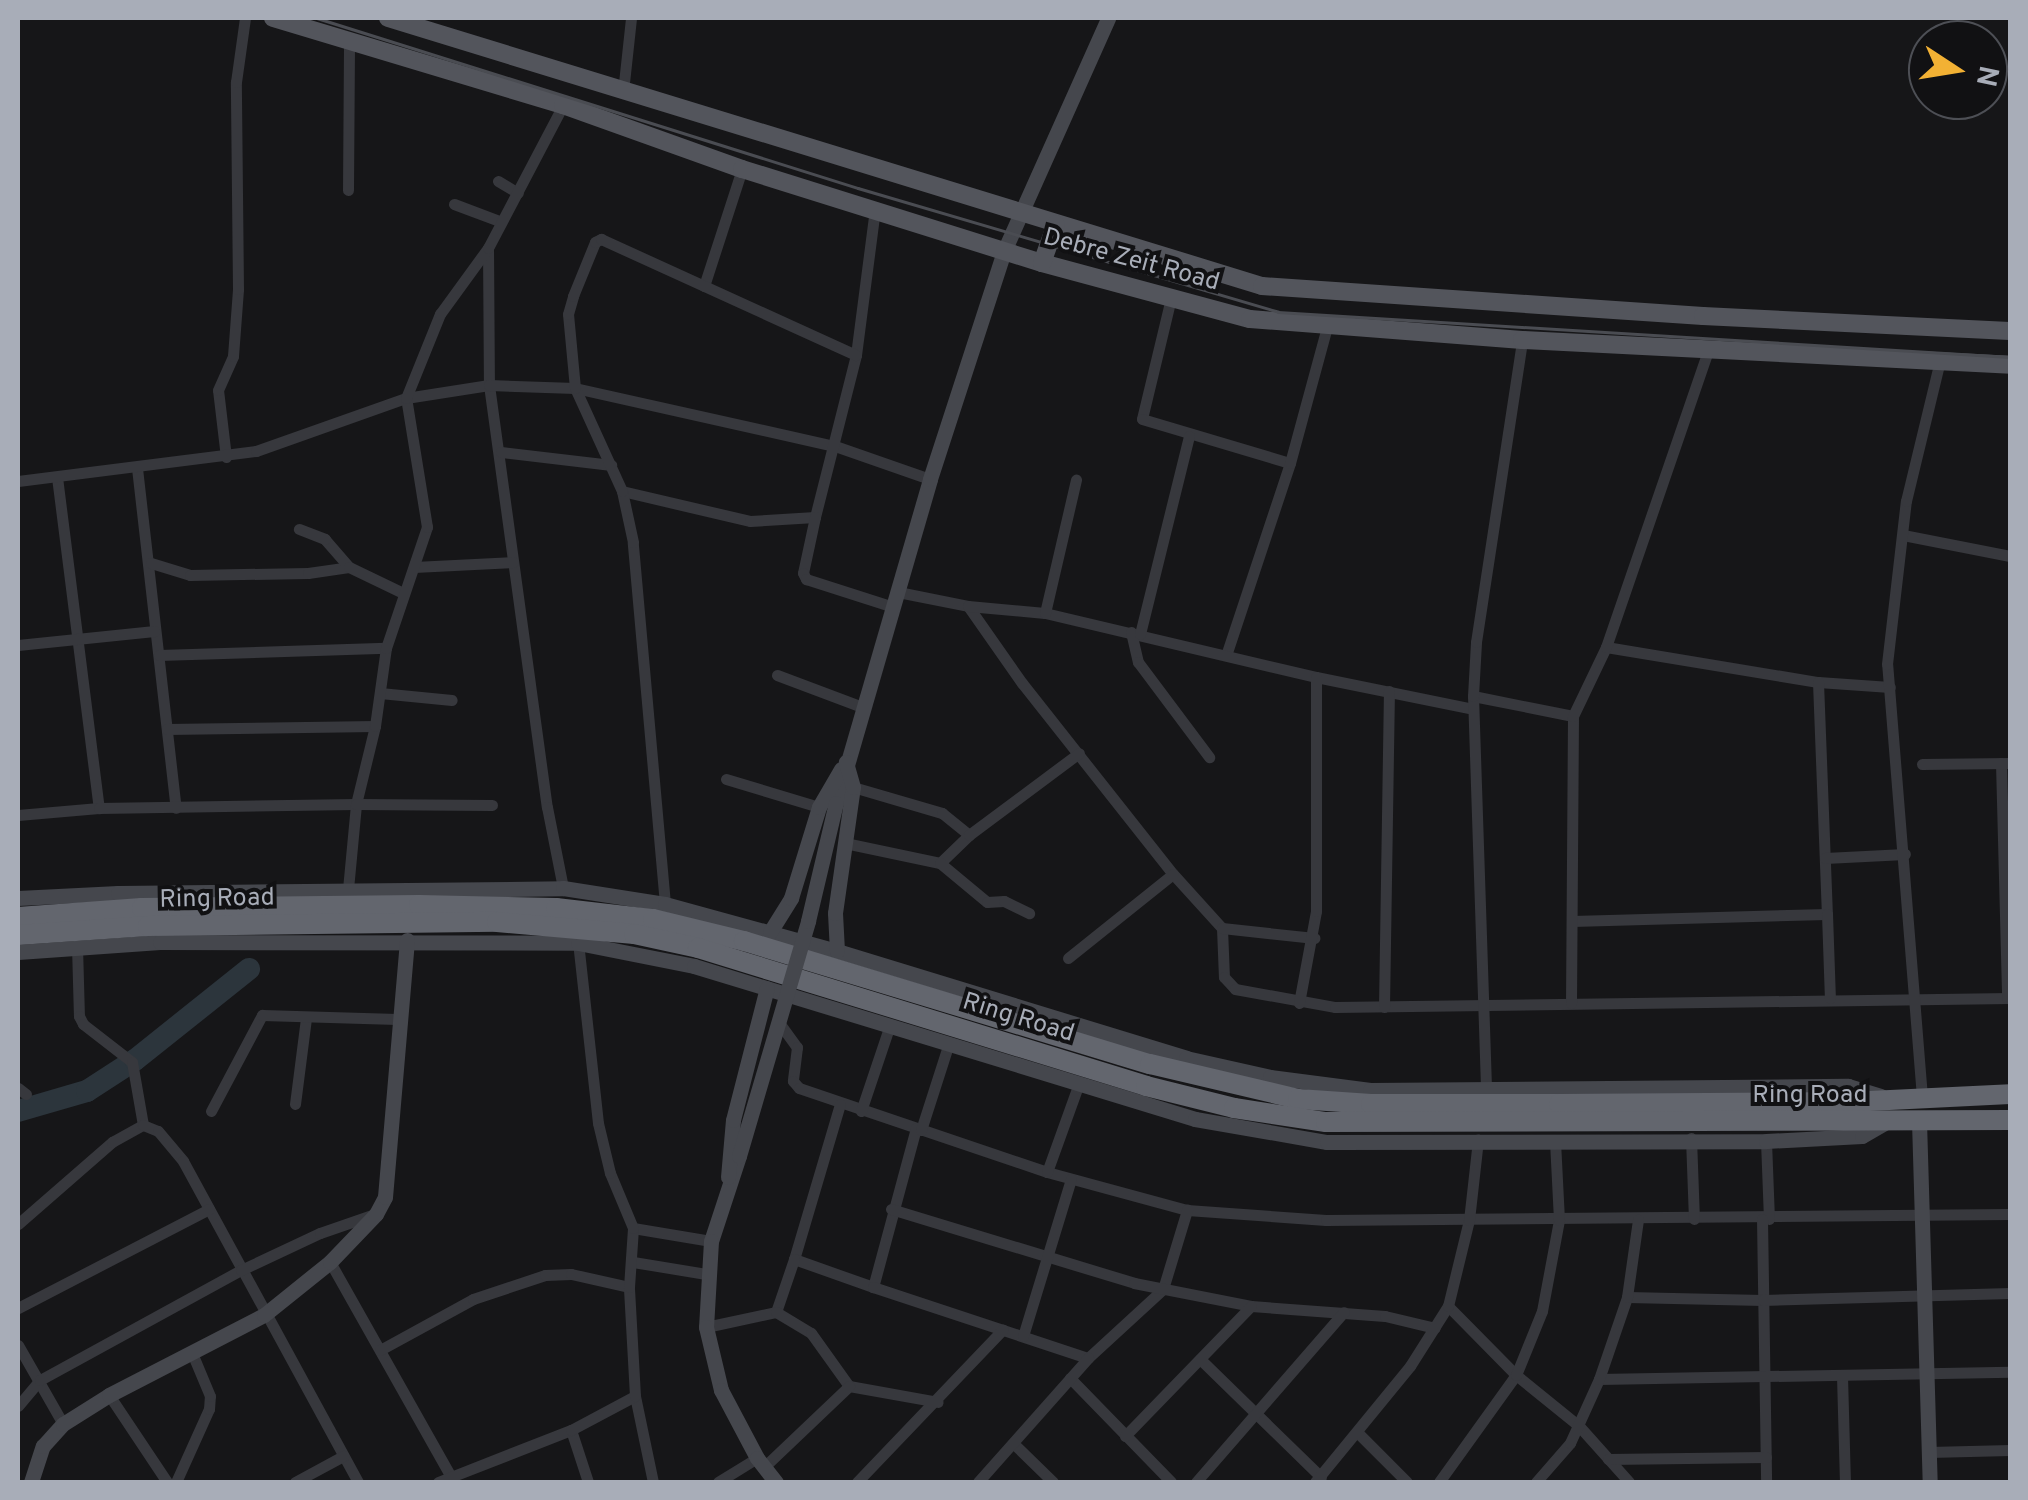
<!DOCTYPE html>
<style>
body{margin:0}
#map{position:relative;width:2028px;height:1500px;overflow:hidden;background:#161618;font-family:Overpass,sans-serif}
div>[style]{position:absolute}
[style*='--x']{left:calc(var(--x)*1px);top:calc(var(--y)*1px);width:calc(var(--w)*1px);rotate:calc(var(--a)*1deg)}
.river>*{height:22px;margin:-11px;padding:0 11px;transform-origin:11px;border-radius:11px;background:#2c353c}
.street>*{height:11px;margin:-5.5px;padding:0 5.5px;transform-origin:5.5px;border-radius:5.5px;background:#37383d}
.secondary>*{height:15px;margin:-7.5px;padding:0 7.5px;transform-origin:7.5px;border-radius:7.5px;background:#45474d}
.primary>*{height:18px;margin:-9px;padding:0 9px;transform-origin:9px;border-radius:9px;background:#53555c}
.highway>*{height:20px;margin:-10px;padding:0 10px;transform-origin:10px;border-radius:10px;background:#63666e}
.tram>*{height:2.5px;margin:-1.25px;padding:0 1.25px;transform-origin:1.25px;border-radius:1.25px;background:#4a4c52}
.secondary-bridge>*{height:15px;margin:-7.5px;padding:0 7.5px;transform-origin:7.5px;border-radius:7.5px;background:#45474d}
span{translate:-50% -50%;white-space:nowrap;text-align:center;line-height:1.15;-webkit-text-stroke:8px #111113;paint-order:stroke}
.street-label{font-size:25px;color:#a8adb8}
.frame{position:absolute;inset:0;border:20px solid #a8adb8;pointer-events:none}
.north{position:absolute;left:1908px;top:20px;width:100px;height:100px;box-sizing:border-box;background:#111113;border:2px solid #4d4f55;border-radius:50%;rotate:102deg;font-size:28px;font-weight:700;line-height:40px;text-align:center;color:#a8adb8}
.north::after{content:'';display:block;margin:auto;width:35px;height:45px;background:#f2b134;clip-path:polygon(50% 0,100% 100%,50% 72%,0 100%)}
</style>
<div id="map">
<div class="river">
<div style="--x:18;--y:1111;--w:72;--a:-16.2"></div>
<div style="--x:87;--y:1091;--w:57;--a:-32.9"></div>
<div style="--x:135;--y:1060;--w:146;--a:-38.6"></div>
</div>
<div class="street">
<div style="--x:623;--y:92;--w:74;--a:-83.8"></div>
<div style="--x:498;--y:181;--w:23;--a:31"></div>
<div style="--x:348;--y:190;--w:150;--a:-89.6"></div>
<div style="--x:454;--y:204;--w:48;--a:20.7"></div>
<div style="--x:488;--y:248;--w:137;--a:89.6"></div>
<div style="--x:489;--y:385;--w:426;--a:82.2"></div>
<div style="--x:547;--y:807;--w:83;--a:78.8"></div>
<div style="--x:704;--y:286;--w:123;--a:-72"></div>
<div style="--x:1171;--y:298;--w:124;--a:103.5"></div>
<div style="--x:1142;--y:419;--w:154;--a:16.6"></div>
<div style="--x:1290;--y:463;--w:202;--a:108.4"></div>
<div style="--x:501;--y:452;--w:111;--a:6.7"></div>
<div style="--x:226;--y:457;--w:67;--a:-96.8"></div>
<div style="--x:218;--y:390;--w:37;--a:-66"></div>
<div style="--x:233;--y:356;--w:67;--a:-85.7"></div>
<div style="--x:238;--y:289;--w:207;--a:-90.6"></div>
<div style="--x:236;--y:82;--w:65;--a:-82"></div>
<div style="--x:1290;--y:463;--w:141;--a:-74.8"></div>
<div style="--x:137;--y:468;--w:342;--a:83.5"></div>
<div style="--x:57;--y:477;--w:334;--a:82.8"></div>
<div style="--x:18;--y:481;--w:240;--a:-7.2"></div>
<div style="--x:256;--y:451;--w:159;--a:-19.5"></div>
<div style="--x:406;--y:398;--w:84;--a:-8.9"></div>
<div style="--x:489;--y:385;--w:86;--a:2"></div>
<div style="--x:575;--y:388;--w:266;--a:12.6"></div>
<div style="--x:835;--y:446;--w:101;--a:19.2"></div>
<div style="--x:622;--y:491;--w:131;--a:13.2"></div>
<div style="--x:750;--y:521;--w:65;--a:-3.5"></div>
<div style="--x:815;--y:517;--w:167;--a:-75.8"></div>
<div style="--x:856;--y:355;--w:147;--a:-82.6"></div>
<div style="--x:815;--y:517;--w:57;--a:102.1"></div>
<div style="--x:803;--y:573;--w:7;--a:63"></div>
<div style="--x:806;--y:579;--w:91;--a:17.8"></div>
<div style="--x:1903;--y:535;--w:109;--a:11.1"></div>
<div style="--x:151;--y:563;--w:41;--a:17.1"></div>
<div style="--x:190;--y:575;--w:118;--a:-1"></div>
<div style="--x:308;--y:573;--w:41;--a:-8.3"></div>
<div style="--x:349;--y:567;--w:37;--a:-131"></div>
<div style="--x:325;--y:539;--w:28;--a:-159"></div>
<div style="--x:349;--y:567;--w:60;--a:25.7"></div>
<div style="--x:414;--y:567;--w:99;--a:-2.9"></div>
<div style="--x:898;--y:592;--w:71;--a:11.3"></div>
<div style="--x:968;--y:606;--w:94;--a:55"></div>
<div style="--x:1022;--y:683;--w:243;--a:51.7"></div>
<div style="--x:1173;--y:874;--w:73;--a:47.8"></div>
<div style="--x:1222;--y:928;--w:49;--a:87.7"></div>
<div style="--x:1224;--y:977;--w:16;--a:47"></div>
<div style="--x:1235;--y:989;--w:102;--a:10.2"></div>
<div style="--x:1335;--y:1007;--w:675;--a:-0.76"></div>
<div style="--x:968;--y:606;--w:77;--a:5.2"></div>
<div style="--x:1045;--y:613;--w:278;--a:13.3"></div>
<div style="--x:1316;--y:677;--w:160;--a:11.5"></div>
<div style="--x:1045;--y:613;--w:137;--a:-76.9"></div>
<div style="--x:1131;--y:632;--w:31;--a:77"></div>
<div style="--x:1138;--y:662;--w:119;--a:53.2"></div>
<div style="--x:1140;--y:634;--w:204;--a:-76.1"></div>
<div style="--x:18;--y:645;--w:137;--a:-5.9"></div>
<div style="--x:1606;--y:647;--w:215;--a:9.4"></div>
<div style="--x:1818;--y:682;--w:72;--a:4"></div>
<div style="--x:159;--y:655;--w:227;--a:-1.8"></div>
<div style="--x:777;--y:675;--w:91;--a:20.6"></div>
<div style="--x:1818;--y:682;--w:232;--a:87.8"></div>
<div style="--x:380;--y:693;--w:72;--a:5.6"></div>
<div style="--x:1473;--y:696;--w:102;--a:11.3"></div>
<div style="--x:167;--y:729;--w:208;--a:-0.8"></div>
<div style="--x:2001;--y:763;--w:235;--a:88.5"></div>
<div style="--x:1922;--y:764;--w:88;--a:-0.7"></div>
<div style="--x:726;--y:779;--w:97;--a:16.8"></div>
<div style="--x:853;--y:787;--w:93;--a:16.3"></div>
<div style="--x:942;--y:813;--w:35;--a:39"></div>
<div style="--x:18;--y:815;--w:81;--a:-4.9"></div>
<div style="--x:99;--y:808;--w:257;--a:-0.9"></div>
<div style="--x:356;--y:804;--w:80;--a:-76.3"></div>
<div style="--x:375;--y:726;--w:79;--a:-82"></div>
<div style="--x:386;--y:648;--w:128;--a:-71.3"></div>
<div style="--x:427;--y:527;--w:131;--a:-99.2"></div>
<div style="--x:406;--y:398;--w:91;--a:-68"></div>
<div style="--x:440;--y:314;--w:82;--a:-54"></div>
<div style="--x:488;--y:248;--w:161;--a:-62.3"></div>
<div style="--x:845;--y:843;--w:97;--a:11.9"></div>
<div style="--x:940;--y:863;--w:40;--a:-44"></div>
<div style="--x:969;--y:835;--w:137;--a:-36.7"></div>
<div style="--x:1825;--y:858;--w:80;--a:-2.9"></div>
<div style="--x:940;--y:863;--w:61;--a:39.7"></div>
<div style="--x:987;--y:902;--w:17;--a:-3"></div>
<div style="--x:1004;--y:901;--w:28;--a:26"></div>
<div style="--x:348;--y:889;--w:85;--a:-84.6"></div>
<div style="--x:356;--y:804;--w:136;--a:0.4"></div>
<div style="--x:665;--y:904;--w:363;--a:-95.1"></div>
<div style="--x:633;--y:542;--w:52;--a:-102.2"></div>
<div style="--x:622;--y:491;--w:113;--a:-114.5"></div>
<div style="--x:575;--y:388;--w:74;--a:-95.4"></div>
<div style="--x:568;--y:314;--w:19;--a:-74"></div>
<div style="--x:573;--y:296;--w:58;--a:-67.8"></div>
<div style="--x:595;--y:242;--w:7;--a:-27"></div>
<div style="--x:601;--y:239;--w:280;--a:24.5"></div>
<div style="--x:1572;--y:921;--w:255;--a:-1.6"></div>
<div style="--x:1827;--y:914;--w:84;--a:88"></div>
<div style="--x:1222;--y:928;--w:93;--a:6.2"></div>
<div style="--x:77;--y:946;--w:70;--a:88.4"></div>
<div style="--x:79;--y:1016;--w:9;--a:63"></div>
<div style="--x:83;--y:1024;--w:62;--a:37.8"></div>
<div style="--x:132;--y:1062;--w:64;--a:80.1"></div>
<div style="--x:1068;--y:958;--w:134;--a:-38.7"></div>
<div style="--x:1299;--y:1003;--w:94;--a:-79.5"></div>
<div style="--x:1316;--y:911;--w:234;--a:-90"></div>
<div style="--x:1571;--y:1003;--w:287;--a:-89.6"></div>
<div style="--x:1573;--y:716;--w:76;--a:-64.4"></div>
<div style="--x:1606;--y:647;--w:316;--a:-71"></div>
<div style="--x:1384;--y:1007;--w:316;--a:-89.1"></div>
<div style="--x:780;--y:1024;--w:29;--a:54"></div>
<div style="--x:797;--y:1047;--w:34;--a:97"></div>
<div style="--x:793;--y:1081;--w:9;--a:49"></div>
<div style="--x:799;--y:1088;--w:262;--a:18.7"></div>
<div style="--x:1047;--y:1172;--w:145;--a:15.2"></div>
<div style="--x:1187;--y:1210;--w:139;--a:4.1"></div>
<div style="--x:1326;--y:1220;--w:684;--a:-0.5"></div>
<div style="--x:1486;--y:1087;--w:391;--a:-91.9"></div>
<div style="--x:1473;--y:696;--w:54;--a:-86.8"></div>
<div style="--x:1476;--y:642;--w:305;--a:-81.3"></div>
<div style="--x:18;--y:1088;--w:10;--a:37"></div>
<div style="--x:1922;--y:1097;--w:434;--a:-94.6"></div>
<div style="--x:1887;--y:664;--w:164;--a:-83.4"></div>
<div style="--x:1906;--y:501;--w:145;--a:-76.4"></div>
<div style="--x:295;--y:1104;--w:87;--a:-82.7"></div>
<div style="--x:840;--y:1104;--w:162;--a:106.5"></div>
<div style="--x:794;--y:1259;--w:84;--a:19.5"></div>
<div style="--x:211;--y:1111;--w:109;--a:-62"></div>
<div style="--x:262;--y:1015;--w:135;--a:1.7"></div>
<div style="--x:861;--y:1111;--w:88;--a:-71.4"></div>
<div style="--x:916;--y:1128;--w:165;--a:105.1"></div>
<div style="--x:873;--y:1287;--w:226;--a:18.3"></div>
<div style="--x:1088;--y:1358;--w:102;--a:-42.6"></div>
<div style="--x:1163;--y:1289;--w:83;--a:-73.1"></div>
<div style="--x:921;--y:1130;--w:88;--a:-72.2"></div>
<div style="--x:1691;--y:1138;--w:81;--a:87.9"></div>
<div style="--x:1766;--y:1141;--w:78;--a:87.8"></div>
<div style="--x:1047;--y:1172;--w:91;--a:-70.2"></div>
<div style="--x:891;--y:1209;--w:254;--a:16.9"></div>
<div style="--x:1134;--y:1283;--w:119;--a:11.1"></div>
<div style="--x:1251;--y:1306;--w:134;--a:4.3"></div>
<div style="--x:1385;--y:1316;--w:51;--a:13.5"></div>
<div style="--x:1762;--y:1219;--w:263;--a:89.1"></div>
<div style="--x:18;--y:1224;--w:125;--a:-41.1"></div>
<div style="--x:112;--y:1142;--w:35;--a:-29"></div>
<div style="--x:143;--y:1125;--w:16;--a:22"></div>
<div style="--x:158;--y:1131;--w:39;--a:50"></div>
<div style="--x:183;--y:1161;--w:366;--a:61.4"></div>
<div style="--x:633;--y:1228;--w:79;--a:9.5"></div>
<div style="--x:330;--y:1262;--w:247;--a:60.6"></div>
<div style="--x:633;--y:1262;--w:74;--a:9.3"></div>
<div style="--x:1627;--y:1297;--w:136;--a:1.3"></div>
<div style="--x:1763;--y:1300;--w:247;--a:-1.6"></div>
<div style="--x:1448;--y:1306;--w:97;--a:45.4"></div>
<div style="--x:1516;--y:1375;--w:81;--a:39"></div>
<div style="--x:1579;--y:1426;--w:75;--a:48.2"></div>
<div style="--x:18;--y:1308;--w:215;--a:-27.4"></div>
<div style="--x:776;--y:1312;--w:56;--a:-71.2"></div>
<div style="--x:706;--y:1327;--w:72;--a:-12.1"></div>
<div style="--x:776;--y:1312;--w:41;--a:31"></div>
<div style="--x:811;--y:1333;--w:65;--a:54.4"></div>
<div style="--x:849;--y:1386;--w:90;--a:10.2"></div>
<div style="--x:1023;--y:1336;--w:164;--a:-73"></div>
<div style="--x:18;--y:1345;--w:91;--a:60.3"></div>
<div style="--x:380;--y:1350;--w:106;--a:-28.7"></div>
<div style="--x:473;--y:1299;--w:76;--a:-18.4"></div>
<div style="--x:545;--y:1275;--w:26;--a:-2"></div>
<div style="--x:571;--y:1274;--w:59;--a:12.6"></div>
<div style="--x:1200;--y:1359;--w:169;--a:44.3"></div>
<div style="--x:1842;--y:1376;--w:106;--a:88.4"></div>
<div style="--x:1070;--y:1378;--w:145;--a:45.8"></div>
<div style="--x:1599;--y:1379;--w:411;--a:-1"></div>
<div style="--x:109;--y:1395;--w:105;--a:56.3"></div>
<div style="--x:635;--y:1396;--w:88;--a:78.2"></div>
<div style="--x:18;--y:1406;--w:34;--a:-50"></div>
<div style="--x:40;--y:1380;--w:229;--a:-28.7"></div>
<div style="--x:241;--y:1270;--w:87;--a:-25.1"></div>
<div style="--x:320;--y:1233;--w:55;--a:-19.1"></div>
<div style="--x:571;--y:1430;--w:55;--a:71.9"></div>
<div style="--x:1358;--y:1433;--w:69;--a:45"></div>
<div style="--x:1125;--y:1436;--w:181;--a:-45.9"></div>
<div style="--x:1015;--y:1445;--w:53;--a:44.2"></div>
<div style="--x:1929;--y:1452;--w:81;--a:-1.4"></div>
<div style="--x:1608;--y:1459;--w:158;--a:-0.7"></div>
<div style="--x:763;--y:1468;--w:119;--a:-43.6"></div>
<div style="--x:176;--y:1482;--w:80;--a:-65.7"></div>
<div style="--x:209;--y:1409;--w:13;--a:-86"></div>
<div style="--x:210;--y:1396;--w:47;--a:-112.7"></div>
<div style="--x:295;--y:1482;--w:55;--a:-28.4"></div>
<div style="--x:438;--y:1482;--w:143;--a:-21.4"></div>
<div style="--x:571;--y:1430;--w:72;--a:-28"></div>
<div style="--x:635;--y:1396;--w:109;--a:-93.2"></div>
<div style="--x:629;--y:1287;--w:59;--a:-86.1"></div>
<div style="--x:633;--y:1228;--w:60;--a:-112.7"></div>
<div style="--x:610;--y:1173;--w:51;--a:-103.5"></div>
<div style="--x:598;--y:1123;--w:181;--a:-96.3"></div>
<div style="--x:718;--y:1482;--w:46;--a:-31.6"></div>
<div style="--x:857;--y:1482;--w:211;--a:-46.3"></div>
<div style="--x:978;--y:1482;--w:166;--a:-48.4"></div>
<div style="--x:1196;--y:1482;--w:225;--a:-49"></div>
<div style="--x:1315;--y:1482;--w:150;--a:-50.7"></div>
<div style="--x:1410;--y:1366;--w:71;--a:-57.7"></div>
<div style="--x:1448;--y:1306;--w:89;--a:-76.3"></div>
<div style="--x:1469;--y:1220;--w:81;--a:-83.6"></div>
<div style="--x:1439;--y:1482;--w:132;--a:-54.3"></div>
<div style="--x:1516;--y:1375;--w:69;--a:-67.9"></div>
<div style="--x:1542;--y:1311;--w:93;--a:-79.4"></div>
<div style="--x:1559;--y:1220;--w:80;--a:-92.9"></div>
<div style="--x:1536;--y:1482;--w:52;--a:-48.9"></div>
<div style="--x:1570;--y:1443;--w:70;--a:-65.6"></div>
<div style="--x:1599;--y:1379;--w:87;--a:-71.1"></div>
<div style="--x:1627;--y:1297;--w:78;--a:-81.9"></div>
</div>
<div class="secondary">
<div style="--x:836;--y:803;--w:337;--a:-73.8"></div>
<div style="--x:930;--y:479;--w:240;--a:-72"></div>
<div style="--x:1004;--y:251;--w:255;--a:-65.9"></div>
<div style="--x:18;--y:898;--w:100;--a:-2.9"></div>
<div style="--x:118;--y:893;--w:445;--a:-0.6"></div>
<div style="--x:563;--y:888;--w:103;--a:8.9"></div>
<div style="--x:665;--y:904;--w:178;--a:15.3"></div>
<div style="--x:837;--y:951;--w:365;--a:17"></div>
<div style="--x:1186;--y:1058;--w:86;--a:12.7"></div>
<div style="--x:1270;--y:1077;--w:101;--a:7.4"></div>
<div style="--x:1370;--y:1090;--w:478;--a:-0.5"></div>
<div style="--x:1848;--y:1086;--w:34;--a:17"></div>
<div style="--x:770;--y:932;--w:40;--a:-58"></div>
<div style="--x:791;--y:898;--w:95;--a:-72.9"></div>
<div style="--x:819;--y:807;--w:44;--a:-59.9"></div>
<div style="--x:837;--y:951;--w:38;--a:-93"></div>
<div style="--x:835;--y:913;--w:127;--a:-81.9"></div>
<div style="--x:853;--y:787;--w:26;--a:-106"></div>
<div style="--x:18;--y:952;--w:142;--a:-4"></div>
<div style="--x:160;--y:942;--w:418;--a:0.1"></div>
<div style="--x:578;--y:943;--w:118;--a:11.2"></div>
<div style="--x:694;--y:966;--w:524;--a:16.98"></div>
<div style="--x:1195;--y:1119;--w:134;--a:9.9"></div>
<div style="--x:1327;--y:1142;--w:439;--a:-0.1"></div>
<div style="--x:1766;--y:1141;--w:96;--a:-3"></div>
<div style="--x:1862;--y:1136;--w:30;--a:-30"></div>
<div style="--x:1919;--y:1121;--w:361;--a:88.3"></div>
<div style="--x:739;--y:1156;--w:89;--a:108.2"></div>
<div style="--x:711;--y:1241;--w:86;--a:93.3"></div>
<div style="--x:706;--y:1327;--w:65;--a:76.6"></div>
<div style="--x:721;--y:1390;--w:77;--a:62.1"></div>
<div style="--x:757;--y:1458;--w:31;--a:52"></div>
<div style="--x:728;--y:1177;--w:57;--a:-85"></div>
<div style="--x:733;--y:1120;--w:136;--a:-75.6"></div>
<div style="--x:31;--y:1482;--w:38;--a:-72"></div>
<div style="--x:43;--y:1446;--w:30;--a:-48"></div>
<div style="--x:63;--y:1424;--w:54;--a:-32.2"></div>
<div style="--x:109;--y:1395;--w:174;--a:-27.3"></div>
<div style="--x:264;--y:1315;--w:85;--a:-38.8"></div>
<div style="--x:330;--y:1262;--w:66;--a:-46.2"></div>
<div style="--x:376;--y:1214;--w:19;--a:-62"></div>
<div style="--x:385;--y:1197;--w:258;--a:-85.1"></div>
</div>
<div class="primary">
<div style="--x:273;--y:18;--w:303;--a:16.7"></div>
<div style="--x:563;--y:105;--w:190;--a:19.7"></div>
<div style="--x:742;--y:169;--w:314;--a:17.4"></div>
<div style="--x:1042;--y:263;--w:215;--a:15.1"></div>
<div style="--x:1250;--y:319;--w:273;--a:4.4"></div>
<div style="--x:1522;--y:340;--w:489;--a:2.9"></div>
<div style="--x:388;--y:18;--w:914;--a:17.05"></div>
<div style="--x:1262;--y:286;--w:442;--a:3.9"></div>
<div style="--x:1703;--y:316;--w:307;--a:2.8"></div>
<div style="--x:1042;--y:263;--w:41;--a:-70.3"></div>
</div>
<div class="highway">
<div style="--x:18;--y:917;--w:124;--a:-4.2"></div>
<div style="--x:142;--y:908;--w:277;--a:-0.6"></div>
<div style="--x:419;--y:905;--w:137;--a:1.3"></div>
<div style="--x:556;--y:908;--w:98;--a:6.5"></div>
<div style="--x:653;--y:919;--w:94;--a:13.6"></div>
<div style="--x:744;--y:941;--w:424;--a:16.9"></div>
<div style="--x:1150;--y:1064;--w:152;--a:13.3"></div>
<div style="--x:1298;--y:1099;--w:73;--a:3.9"></div>
<div style="--x:1371;--y:1104;--w:188;--a:0"></div>
<div style="--x:1559;--y:1104;--w:290;--a:-0.4"></div>
<div style="--x:1849;--y:1102;--w:161;--a:-2.8"></div>
<div style="--x:18;--y:935;--w:130;--a:-4"></div>
<div style="--x:148;--y:926;--w:349;--a:-0.7"></div>
<div style="--x:497;--y:922;--w:138;--a:5"></div>
<div style="--x:634;--y:934;--w:66;--a:12.3"></div>
<div style="--x:698;--y:948;--w:469;--a:17.1"></div>
<div style="--x:1146;--y:1086;--w:91;--a:14"></div>
<div style="--x:1234;--y:1108;--w:93;--a:8.7"></div>
<div style="--x:1326;--y:1122;--w:684;--a:-0.17"></div>
</div>
<div class="tram">
<div style="--x:317;--y:18;--w:567;--a:17.44"></div>
<div style="--x:858;--y:188;--w:438;--a:16.4"></div>
<div style="--x:1278;--y:312;--w:733;--a:3.52"></div>
</div>
<div class="secondary-bridge">
<div style="--x:739;--y:1156;--w:245;--a:-73.6"></div>
<div style="--x:808;--y:921;--w:121;--a:-76.7"></div>
</div>
<div class="street-label">
<span style="left:1131px;top:261px;rotate:15deg">Debre Zeit Road</span>
<span style="left:217px;top:900px;rotate:-1deg">Ring Road</span>
<span style="left:1018px;top:1019px;rotate:17deg">Ring Road</span>
<span style="left:1810px;top:1096px">Ring Road</span>
</div>
<div class="frame"></div>
<div class="north">N</div>
</div>
